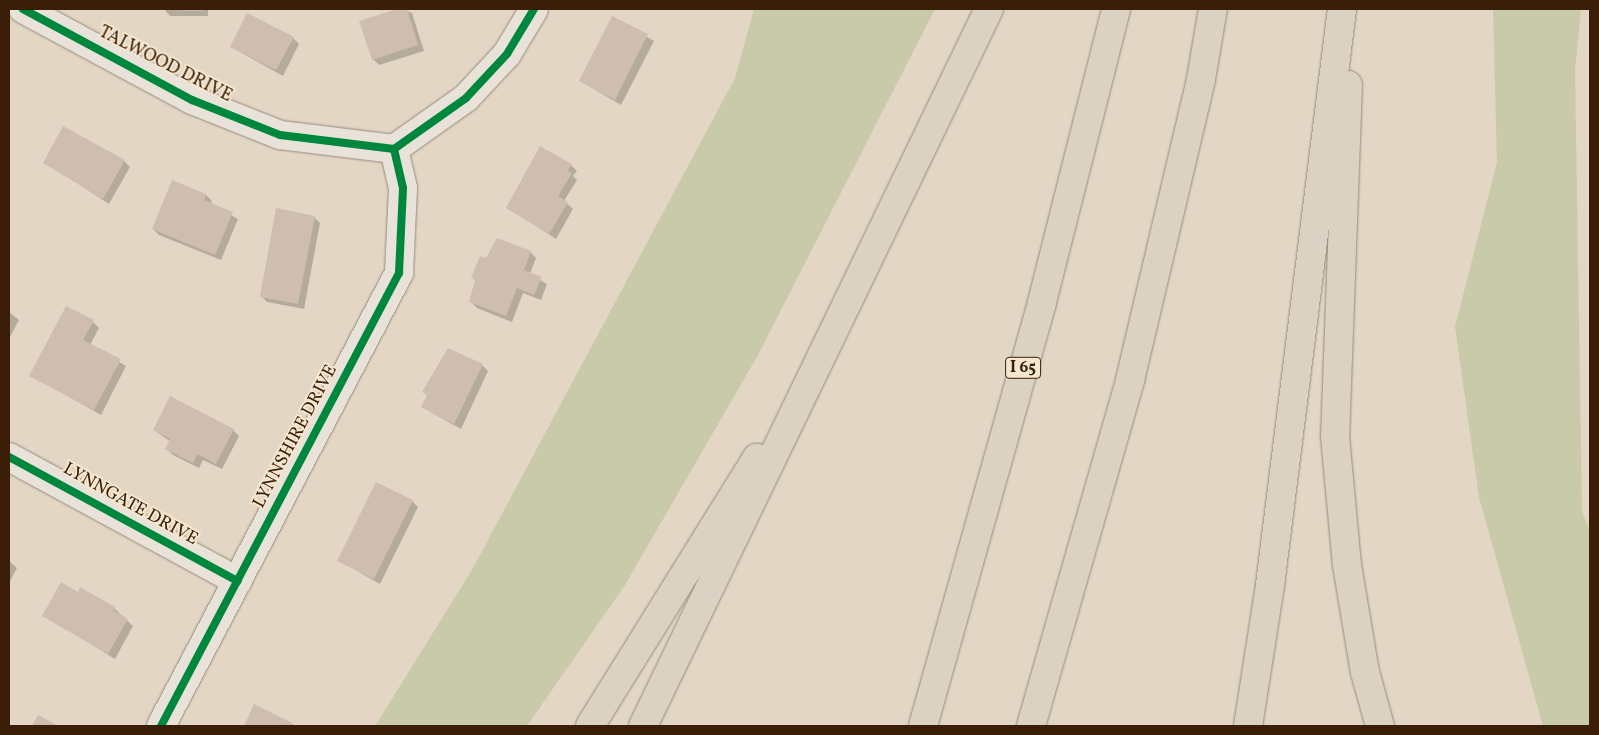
<!DOCTYPE html>
<style>
body{margin:0}
#map{position:relative;width:1599px;height:735px;overflow:hidden;background:#e3d6c4;font-family:Vollkorn,serif}
div>[style]{position:absolute}
[style*='--x']{left:calc(var(--x)*1px);top:calc(var(--y)*1px);width:calc(var(--w)*1px);rotate:calc(var(--a)*1deg)}
.green>*{inset:0;background:#c9caa9}
.shadow>*{inset:0;background:#0003}
.building>*{inset:0;background:#cfbeaf}
.roads{filter:drop-shadow(0 0 1px #968b7e) drop-shadow(0 0 1px #968b7e)}
.minor>*{height:28px;margin:-14px;padding:0 14px;transform-origin:14px;border-radius:14px;background:#e8e2d8}
.highway>*{height:28px;margin:-14px;padding:0 14px;transform-origin:14px;border-radius:14px;background:#dcd2c3}
.cycleway>*{height:8px;margin:-4px;padding:0 4px;transform-origin:4px;border-radius:4px;background:#00873e}
span{translate:-50% -50%;white-space:nowrap;text-align:center;line-height:1.15;-webkit-text-stroke:4px #f5e6d0;paint-order:stroke}
.shield-label span{padding:1px 4px;background:#f5e6d0;border:1px solid;border-radius:4px;-webkit-text-stroke-width:0}
.shield-label{font-size:16px;color:#3b1e07;font-weight:700}
.street-label{font-size:18px;color:#3b1e07}
.frame{position:absolute;inset:0;border:10px solid #3b1e07;pointer-events:none}
</style>
<div id="map">
<div class="green">
<div style="clip-path:polygon(754px 9px,935px 9px,758px 355px,625px 585px,527px 726px,375px 726px,472px 570px,735px 78px)"></div>
<div style="clip-path:polygon(1493px 9px,1581px 9px,1575px 70px,1582px 512px,1590px 531px,1590px 726px,1543px 726px,1479px 497px,1455px 327px,1497px 162px)"></div>
</div>
<div class="shadow">
<div style="clip-path:polygon(164px 9px,208px 9px,208px 16px,170px 16px)"></div>
<div style="clip-path:polygon(401px 9px,412px 13px,424px 51px,379px 65px,373px 59px,361px 22px)"></div>
<div style="clip-path:polygon(613px 17px,654px 41px,621px 105px,580px 81px)"></div>
<div style="clip-path:polygon(293px 38px,299px 44px,283px 76px,231px 47px)"></div>
<div style="clip-path:polygon(124px 161px,130px 167px,109px 204px,45px 162px)"></div>
<div style="clip-path:polygon(571px 165px,577px 171px,573px 176px,577px 180px,564px 201px,573px 209px,556px 239px,508px 208px)"></div>
<div style="clip-path:polygon(173px 181px,206px 195px,212px 201px,210px 204px,238px 219px,221px 260px,159px 235px,153px 229px)"></div>
<div style="clip-path:polygon(314px 217px,320px 223px,304px 309px,267px 302px,261px 296px)"></div>
<div style="clip-path:polygon(530px 252px,536px 258px,530px 274px,547px 284px,541px 300px,523px 293px,512px 322px,477px 308px,471px 302px,476px 282px,473px 278px,486px 259px)"></div>
<div style="clip-path:polygon(9px 312px,19px 320px,9px 339px)"></div>
<div style="clip-path:polygon(93px 322px,99px 328px,90px 345px,126px 366px,101px 415px,31px 375px)"></div>
<div style="clip-path:polygon(482px 365px,488px 371px,461px 429px,422px 407px,428px 396px,424px 392px)"></div>
<div style="clip-path:polygon(154px 430px,233px 430px,239px 436px,222px 469px,203px 460px,199px 468px,173px 455px,167px 449px,171px 442px)"></div>
<div style="clip-path:polygon(412px 501px,418px 507px,380px 584px,338px 560px)"></div>
<div style="clip-path:polygon(9px 561px,17px 568px,9px 583px)"></div>
<div style="clip-path:polygon(78px 593px,114px 608px,133px 626px,115px 659px,44px 615px)"></div>
<div style="clip-path:polygon(255px 706px,292px 724px,294px 726px,245px 726px)"></div>
</div>
<div class="building">
<div style="clip-path:polygon(171px 9px,203px 9px,203px 11px,171px 10px)"></div>
<div style="clip-path:polygon(397px 9px,407px 9px,418px 45px,372px 60px,359px 21px)"></div>
<div style="clip-path:polygon(247px 13px,294px 37px,276px 70px,230px 47px)"></div>
<div style="clip-path:polygon(612px 16px,648px 34px,615px 100px,579px 81px)"></div>
<div style="clip-path:polygon(63px 126px,125px 160px,103px 199px,43px 163px)"></div>
<div style="clip-path:polygon(540px 146px,572px 164px,567px 171px,572px 173px,558px 196px,568px 202px,549px 234px,506px 208px)"></div>
<div style="clip-path:polygon(172px 180px,206px 194px,204px 200px,233px 212px,215px 255px,152px 229px)"></div>
<div style="clip-path:polygon(276px 208px,315px 216px,298px 304px,260px 297px)"></div>
<div style="clip-path:polygon(497px 238px,531px 251px,524px 270px,542px 277px,534px 295px,517px 288px,506px 316px,469px 302px,475px 280px,471px 278px,480px 256px,486px 258px)"></div>
<div style="clip-path:polygon(66px 306px,94px 320px,83px 340px,121px 359px,94px 410px,29px 376px)"></div>
<div style="clip-path:polygon(448px 348px,483px 364px,454px 424px,421px 407px,427px 395px,422px 392px)"></div>
<div style="clip-path:polygon(170px 396px,234px 429px,216px 464px,197px 454px,193px 463px,165px 449px,170px 439px,153px 430px)"></div>
<div style="clip-path:polygon(376px 482px,413px 500px,374px 579px,337px 561px)"></div>
<div style="clip-path:polygon(61px 582px,78px 592px,80px 587px,115px 607px,113px 610px,128px 619px,108px 654px,42px 616px)"></div>
<div style="clip-path:polygon(254px 704px,292px 723px,290px 726px,244px 726px)"></div>
<div style="clip-path:polygon(38px 715px,59px 726px,32px 726px)"></div>
</div>
<div class="roads">
<div class="minor">
<div style="--x:23;--y:9;--w:192;--a:28.3"></div>
<div style="--x:192;--y:100;--w:95;--a:21.7"></div>
<div style="--x:280;--y:135;--w:115;--a:7"></div>
<div style="--x:394;--y:149;--w:88;--a:-35.3"></div>
<div style="--x:466;--y:98;--w:60;--a:-47"></div>
<div style="--x:507;--y:54;--w:52;--a:-59"></div>
<div style="--x:9;--y:457;--w:260;--a:28.5"></div>
<div style="--x:161;--y:726;--w:512;--a:-62.28"></div>
<div style="--x:399;--y:273;--w:85;--a:-87.3"></div>
<div style="--x:403;--y:188;--w:40;--a:-103"></div>
</div>
<div class="highway">
<div style="--x:1348;--y:85;--w:351;--a:92.1"></div>
<div style="--x:1335;--y:436;--w:130;--a:84.7"></div>
<div style="--x:1347;--y:565;--w:109;--a:80.5"></div>
<div style="--x:1365;--y:672;--w:56;--a:74.5"></div>
<div style="--x:590;--y:726;--w:316;--a:-58.1"></div>
<div style="--x:643;--y:726;--w:796;--a:-64.24"></div>
<div style="--x:923;--y:726;--w:440;--a:-74.3"></div>
<div style="--x:1042;--y:302;--w:302;--a:-75.8"></div>
<div style="--x:1031;--y:726;--w:360;--a:-74"></div>
<div style="--x:1130;--y:380;--w:309;--a:-76.7"></div>
<div style="--x:1201;--y:79;--w:71;--a:-80.3"></div>
<div style="--x:1248;--y:726;--w:143;--a:-81.1"></div>
<div style="--x:1270;--y:585;--w:580;--a:-82.87"></div>
</div>
</div>
<div class="cycleway">
<div style="--x:23;--y:9;--w:192;--a:28.3"></div>
<div style="--x:192;--y:100;--w:95;--a:21.7"></div>
<div style="--x:280;--y:135;--w:115;--a:7"></div>
<div style="--x:394;--y:149;--w:88;--a:-35.3"></div>
<div style="--x:466;--y:98;--w:60;--a:-47"></div>
<div style="--x:507;--y:54;--w:52;--a:-59"></div>
<div style="--x:9;--y:457;--w:260;--a:28.5"></div>
<div style="--x:161;--y:726;--w:512;--a:-62.28"></div>
<div style="--x:399;--y:273;--w:85;--a:-87.3"></div>
<div style="--x:403;--y:188;--w:40;--a:-103"></div>
</div>
<div class="shield-label">
<span style="left:1023px;top:368px">I 65</span>
</div>
<div class="street-label">
<span style="left:165px;top:65px;rotate:27deg">TALWOOD DRIVE</span>
<span style="left:296px;top:437px;rotate:-62deg">LYNNSHIRE DRIVE</span>
<span style="left:130px;top:505px;rotate:29deg">LYNNGATE DRIVE</span>
</div>
<div class="frame"></div>
</div>
